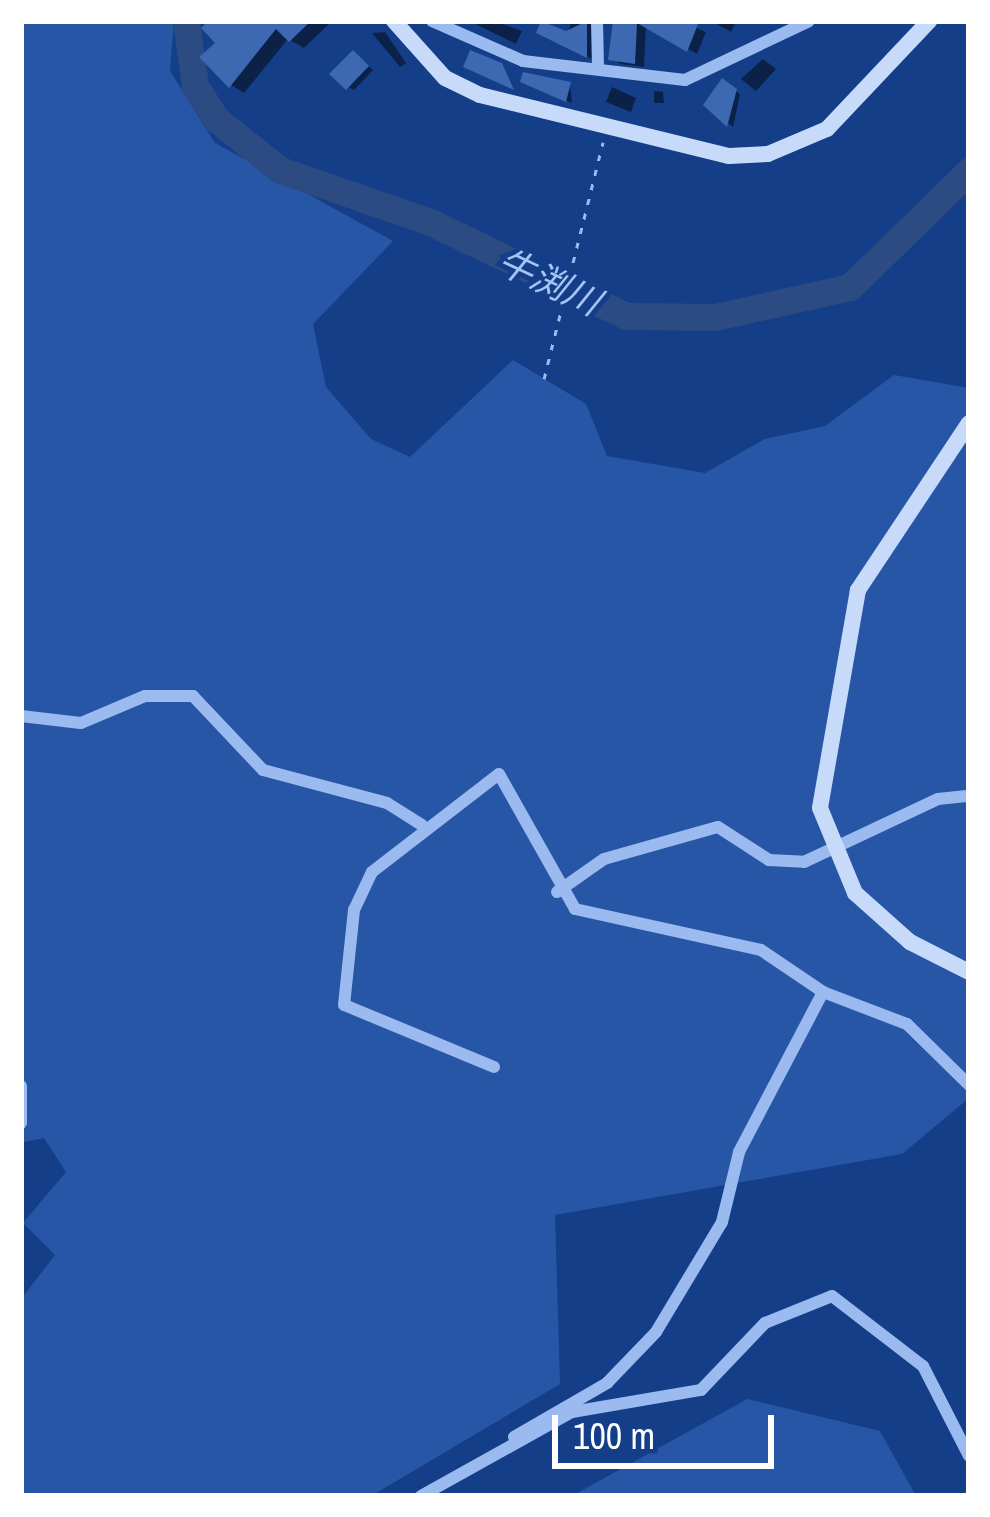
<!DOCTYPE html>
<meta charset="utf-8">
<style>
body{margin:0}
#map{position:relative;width:990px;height:1517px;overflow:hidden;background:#153e88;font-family:"Archivo Narrow","Noto Sans JP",sans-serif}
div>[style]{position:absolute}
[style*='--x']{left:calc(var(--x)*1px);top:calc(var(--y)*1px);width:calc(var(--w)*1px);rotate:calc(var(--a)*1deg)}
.green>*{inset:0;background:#2756a7}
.shadow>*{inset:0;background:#0007}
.river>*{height:27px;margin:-13.5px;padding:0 13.5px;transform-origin:13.5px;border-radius:13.5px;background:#2c4b82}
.building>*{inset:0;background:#3d68b2}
.path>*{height:3px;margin-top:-1.5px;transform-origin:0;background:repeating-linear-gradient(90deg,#9bbaef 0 6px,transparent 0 15px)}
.street>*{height:12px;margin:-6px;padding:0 6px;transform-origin:6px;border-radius:6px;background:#9bbaef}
.secondary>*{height:16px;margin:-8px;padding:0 8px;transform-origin:8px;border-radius:8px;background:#c8dafa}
span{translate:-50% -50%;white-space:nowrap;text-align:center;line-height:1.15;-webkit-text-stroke:10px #153e88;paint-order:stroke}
.water-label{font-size:36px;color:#a6c5f6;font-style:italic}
.frame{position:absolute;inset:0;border:24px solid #fff;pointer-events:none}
.scale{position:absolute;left:552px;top:1415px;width:222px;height:54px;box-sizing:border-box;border:6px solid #fff;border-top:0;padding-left:15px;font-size:36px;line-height:42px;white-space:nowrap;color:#fff;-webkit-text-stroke:9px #153e88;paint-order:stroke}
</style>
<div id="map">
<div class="green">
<div style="clip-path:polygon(21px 21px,174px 21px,170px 71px,215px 143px,393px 241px,313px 324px,326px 387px,371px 439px,410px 457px,513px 360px,586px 404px,607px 456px,705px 473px,765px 439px,825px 426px,894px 375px,969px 388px,969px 1098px,902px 1154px,555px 1215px,560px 1384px,371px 1496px,21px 1496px,21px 1299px,55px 1255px,23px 1223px,66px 1172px,44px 1138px,24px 1142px,21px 1103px)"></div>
<div style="clip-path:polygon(747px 1399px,880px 1431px,916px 1496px,572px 1496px)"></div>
</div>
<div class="shadow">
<div style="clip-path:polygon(212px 21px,332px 21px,304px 48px,288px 39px,244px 93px,231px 85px)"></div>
<div style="clip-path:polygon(469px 21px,494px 21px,522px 31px,516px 44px)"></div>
<div style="clip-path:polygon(571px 21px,598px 21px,592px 59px,540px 33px,568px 35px)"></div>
<div style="clip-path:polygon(619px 21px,680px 21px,706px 32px,697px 54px,646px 25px,644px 67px,621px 64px,612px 59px)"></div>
<div style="clip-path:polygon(711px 21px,736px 21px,731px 32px)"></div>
<div style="clip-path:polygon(385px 32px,406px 63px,400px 67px,372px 33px)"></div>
<div style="clip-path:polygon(359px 58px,373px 70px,354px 90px,348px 87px)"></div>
<div style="clip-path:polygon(763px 59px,776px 69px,756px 91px,741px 79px)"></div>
<div style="clip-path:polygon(723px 82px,740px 94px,733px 127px,707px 105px)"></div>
<div style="clip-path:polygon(530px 84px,570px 85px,572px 103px)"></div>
<div style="clip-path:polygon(612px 87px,636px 98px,631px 112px,606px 102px)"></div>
<div style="clip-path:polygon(654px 91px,663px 92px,664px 103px,654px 103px)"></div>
</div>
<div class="river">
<div style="--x:186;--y:21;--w:66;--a:82.1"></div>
<div style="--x:195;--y:86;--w:40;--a:57.1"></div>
<div style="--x:217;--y:120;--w:80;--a:38.4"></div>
<div style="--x:280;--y:170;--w:159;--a:19.1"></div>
<div style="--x:430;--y:222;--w:217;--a:25.6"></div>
<div style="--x:626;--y:316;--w:89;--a:0.6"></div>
<div style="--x:715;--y:317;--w:138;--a:-12.5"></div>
<div style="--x:850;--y:287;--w:166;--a:-44.3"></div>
</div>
<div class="building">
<div style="clip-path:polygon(208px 21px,311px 21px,289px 42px,276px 29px,229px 88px,199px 57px,215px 43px,201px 28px)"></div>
<div style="clip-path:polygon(541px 21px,566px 31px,587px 21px,587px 58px,536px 33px)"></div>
<div style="clip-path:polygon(613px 21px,691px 21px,698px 24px,687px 52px,637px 23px,635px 64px,608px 60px)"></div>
<div style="clip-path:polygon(353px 50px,369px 66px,346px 90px,329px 74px)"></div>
<div style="clip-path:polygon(470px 50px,502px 63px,514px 90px,463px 67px)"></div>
<div style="clip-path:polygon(523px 72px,571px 82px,566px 102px,520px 82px)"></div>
<div style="clip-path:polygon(722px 78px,737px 89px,727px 127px,703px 105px)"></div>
</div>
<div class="path">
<div style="--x:544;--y:379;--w:244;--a:-76"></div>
</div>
<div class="street">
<div style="--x:432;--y:21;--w:99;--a:23.7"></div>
<div style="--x:523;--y:61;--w:163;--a:6.7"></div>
<div style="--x:685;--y:80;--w:137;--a:-25.4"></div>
<div style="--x:597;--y:21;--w:47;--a:88.8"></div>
<div style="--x:21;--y:716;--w:60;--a:6.7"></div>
<div style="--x:81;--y:723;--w:69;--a:-22.9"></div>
<div style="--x:145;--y:696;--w:48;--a:0"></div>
<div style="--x:193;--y:696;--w:102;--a:46.6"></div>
<div style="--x:263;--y:770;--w:128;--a:14.9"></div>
<div style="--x:387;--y:803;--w:41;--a:32.2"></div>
<div style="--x:557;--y:892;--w:57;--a:-35.1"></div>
<div style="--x:604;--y:859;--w:118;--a:-15.7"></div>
<div style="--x:718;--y:827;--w:61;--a:32.9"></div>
<div style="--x:769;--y:860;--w:35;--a:3"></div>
<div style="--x:804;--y:862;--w:148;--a:-25.2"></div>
<div style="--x:938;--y:799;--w:31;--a:-6"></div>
<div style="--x:494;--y:1067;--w:162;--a:-157.5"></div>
<div style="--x:344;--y:1005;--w:96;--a:-84"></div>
<div style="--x:354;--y:910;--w:42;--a:-64.7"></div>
<div style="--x:372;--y:872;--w:160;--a:-37.7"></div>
<div style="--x:499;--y:774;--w:155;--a:60.6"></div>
<div style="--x:575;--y:909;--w:190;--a:12.4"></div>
<div style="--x:761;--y:950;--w:75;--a:34.1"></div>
<div style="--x:823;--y:992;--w:90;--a:20.9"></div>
<div style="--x:907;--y:1024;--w:87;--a:44.5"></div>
<div style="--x:21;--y:1086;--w:37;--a:90"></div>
<div style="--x:514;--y:1437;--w:108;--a:-30.1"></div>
<div style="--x:607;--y:1383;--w:71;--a:-46.1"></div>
<div style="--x:656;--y:1332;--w:128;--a:-59"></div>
<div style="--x:722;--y:1222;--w:72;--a:-76.3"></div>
<div style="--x:739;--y:1152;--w:181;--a:-62.3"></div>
<div style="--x:421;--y:1496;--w:173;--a:-29.1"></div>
<div style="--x:572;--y:1412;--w:131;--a:-9.7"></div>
<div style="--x:701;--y:1390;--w:93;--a:-46.3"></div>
<div style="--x:765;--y:1323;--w:72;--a:-21.9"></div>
<div style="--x:832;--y:1296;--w:115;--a:37.6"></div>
<div style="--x:923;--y:1366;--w:101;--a:62.9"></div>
</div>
<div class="secondary">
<div style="--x:394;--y:21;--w:76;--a:48.2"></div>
<div style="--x:445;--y:78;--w:39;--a:26"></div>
<div style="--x:480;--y:95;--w:256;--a:13.8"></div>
<div style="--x:729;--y:156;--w:39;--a:-3"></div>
<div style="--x:768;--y:154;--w:64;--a:-23"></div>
<div style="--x:827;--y:129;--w:149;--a:-46.6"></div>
<div style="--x:969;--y:423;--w:201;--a:123.6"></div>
<div style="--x:858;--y:590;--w:221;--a:99.9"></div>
<div style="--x:820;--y:808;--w:92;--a:67.6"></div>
<div style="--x:855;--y:893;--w:74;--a:41.7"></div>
<div style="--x:910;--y:942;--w:66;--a:27"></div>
</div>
<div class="water-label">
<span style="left:549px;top:282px;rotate:25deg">牛渕川</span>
</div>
<div class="frame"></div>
<div class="scale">100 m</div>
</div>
